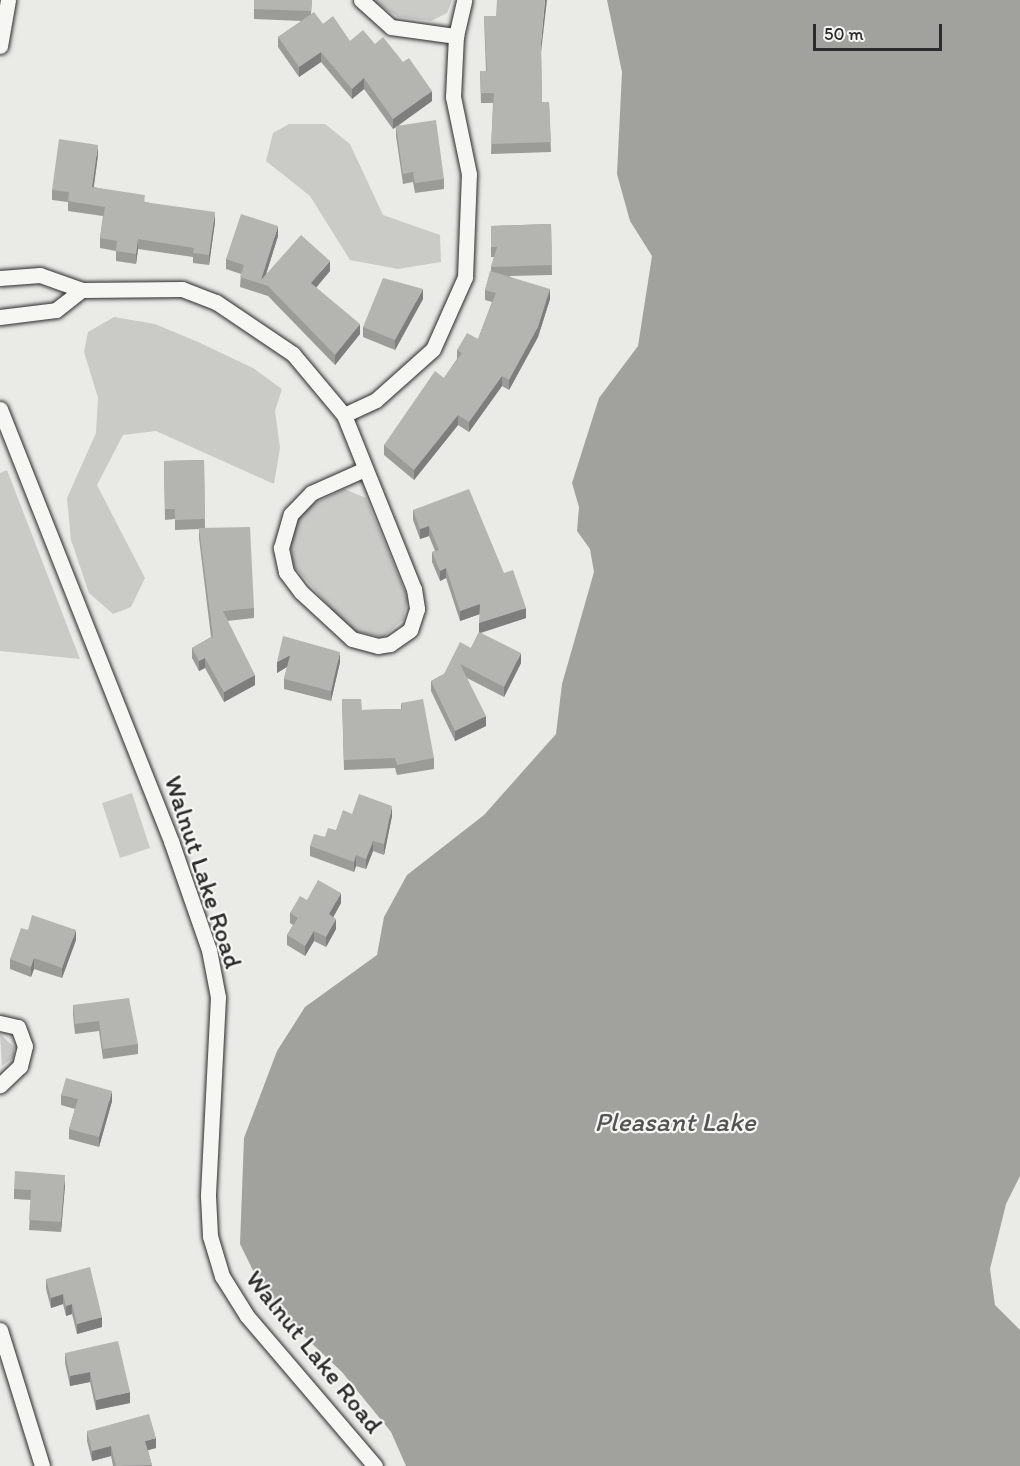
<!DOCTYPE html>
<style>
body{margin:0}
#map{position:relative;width:1020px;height:1466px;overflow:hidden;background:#eaeae6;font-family:Itim,sans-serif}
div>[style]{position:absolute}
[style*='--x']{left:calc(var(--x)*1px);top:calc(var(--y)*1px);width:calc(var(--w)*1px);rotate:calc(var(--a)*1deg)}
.green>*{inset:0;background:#cacac7}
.water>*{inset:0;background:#a1a19e}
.roads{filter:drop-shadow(0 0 2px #2b2b2b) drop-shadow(0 0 2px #2b2b2b)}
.minor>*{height:15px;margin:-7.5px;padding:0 7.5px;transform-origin:7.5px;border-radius:7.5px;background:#f6f6f2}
.wall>*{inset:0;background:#9b9b98}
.shaded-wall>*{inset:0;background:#7e7e7c}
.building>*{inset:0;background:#b4b4b1}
span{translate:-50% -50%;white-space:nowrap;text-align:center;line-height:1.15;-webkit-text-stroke:4.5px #f6f6f2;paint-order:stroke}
.street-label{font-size:26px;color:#2b2b2b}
.water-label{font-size:27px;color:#545453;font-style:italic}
.scale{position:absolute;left:813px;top:24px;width:129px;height:27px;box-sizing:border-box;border:3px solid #2b2b2b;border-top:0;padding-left:8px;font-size:18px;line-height:21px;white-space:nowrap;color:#2b2b2b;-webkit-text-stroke:4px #f6f6f2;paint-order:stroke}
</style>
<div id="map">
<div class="green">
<div style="clip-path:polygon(372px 0,452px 0,447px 13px,431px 21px,398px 17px)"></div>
<div style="clip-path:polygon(289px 124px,325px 124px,350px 144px,383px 215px,440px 235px,441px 262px,398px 269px,350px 260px,310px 196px,266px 161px,273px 133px)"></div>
<div style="clip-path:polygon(114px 317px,155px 324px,198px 342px,253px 368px,282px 389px,275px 411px,280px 448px,274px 484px,156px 431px,123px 435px,97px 485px,145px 578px,131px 607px,113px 614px,89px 593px,71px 540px,67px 498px,96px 433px,98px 398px,84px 352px,88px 332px)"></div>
<div style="clip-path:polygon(7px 470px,80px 659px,0 651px,0 473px)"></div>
<div style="clip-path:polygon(344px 489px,366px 498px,408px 599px,403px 620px,383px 637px,350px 630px,293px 565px,290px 540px,299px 517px,309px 506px)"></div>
<div style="clip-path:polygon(132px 793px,150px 848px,120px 858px,102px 803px)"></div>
<div style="clip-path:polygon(0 1034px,14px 1047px,14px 1057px,2px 1066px)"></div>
</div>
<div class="water">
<div style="clip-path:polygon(607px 0,1020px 0,1020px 1176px,1006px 1204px,990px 1269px,995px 1305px,1020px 1330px,1020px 1466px,406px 1466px,391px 1432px,342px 1372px,269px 1303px,240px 1244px,244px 1138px,277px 1051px,305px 1007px,377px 955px,384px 917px,407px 875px,484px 815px,556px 734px,562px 684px,594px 572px,590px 549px,577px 531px,579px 507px,572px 483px,599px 398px,638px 346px,652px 256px,630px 221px,617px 174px,622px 72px)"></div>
</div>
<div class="roads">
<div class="minor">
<div style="--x:361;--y:0;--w:40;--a:42"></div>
<div style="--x:391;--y:27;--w:66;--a:7.9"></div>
<div style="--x:456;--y:36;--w:37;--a:-77"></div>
<div style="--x:0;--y:46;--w:47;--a:-80.1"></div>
<div style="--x:0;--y:278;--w:40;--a:-4.3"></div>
<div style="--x:40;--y:275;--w:45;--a:19.7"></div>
<div style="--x:82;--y:290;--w:100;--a:-0.6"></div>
<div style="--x:182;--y:289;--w:36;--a:21"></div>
<div style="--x:216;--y:302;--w:93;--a:34"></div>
<div style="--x:293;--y:354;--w:80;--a:50.1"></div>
<div style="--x:344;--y:415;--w:188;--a:68.1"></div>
<div style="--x:414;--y:589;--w:20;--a:81"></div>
<div style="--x:417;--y:609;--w:22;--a:108"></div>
<div style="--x:410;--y:630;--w:24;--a:145"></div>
<div style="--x:390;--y:644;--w:12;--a:171"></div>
<div style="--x:378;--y:646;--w:27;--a:-165"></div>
<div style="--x:352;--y:639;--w:69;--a:-137.3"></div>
<div style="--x:301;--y:592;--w:25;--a:-127"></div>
<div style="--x:286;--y:572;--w:25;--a:-102"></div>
<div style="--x:281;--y:548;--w:35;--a:-74"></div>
<div style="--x:291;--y:514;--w:29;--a:-46"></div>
<div style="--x:311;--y:493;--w:59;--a:-24"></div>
<div style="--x:0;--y:317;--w:56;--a:-7.1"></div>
<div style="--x:56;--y:310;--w:33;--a:-38"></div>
<div style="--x:0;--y:409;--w:465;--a:68.4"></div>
<div style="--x:171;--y:841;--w:115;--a:70.8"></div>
<div style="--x:209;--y:950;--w:48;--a:79.2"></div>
<div style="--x:218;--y:997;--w:199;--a:92.9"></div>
<div style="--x:208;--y:1196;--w:40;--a:87.1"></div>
<div style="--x:210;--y:1236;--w:42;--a:73.3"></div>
<div style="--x:222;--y:1276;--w:47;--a:58"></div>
<div style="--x:247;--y:1316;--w:197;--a:49.5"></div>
<div style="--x:344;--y:415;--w:35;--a:-25"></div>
<div style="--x:376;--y:400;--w:76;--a:-41.8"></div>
<div style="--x:433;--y:349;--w:79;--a:-66"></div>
<div style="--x:465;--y:277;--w:103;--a:-87.8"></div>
<div style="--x:469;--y:174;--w:79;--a:-101.7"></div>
<div style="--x:453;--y:97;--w:61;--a:-87.2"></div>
<div style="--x:0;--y:1023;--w:18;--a:13"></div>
<div style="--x:18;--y:1027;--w:20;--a:70"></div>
<div style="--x:25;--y:1046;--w:21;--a:104"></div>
<div style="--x:20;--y:1066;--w:28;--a:136"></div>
<div style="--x:0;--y:1330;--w:142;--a:72.8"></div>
</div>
</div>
<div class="wall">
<div style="clip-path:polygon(254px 0,312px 0,311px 14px,323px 24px,350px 41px,375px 44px,432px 101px,399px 125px,444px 179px,444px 189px,415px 193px,413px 182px,403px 184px,396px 136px,396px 127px,393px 129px,364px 89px,352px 99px,321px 62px,299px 77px,278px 47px,278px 37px,302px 21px,254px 19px)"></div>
<div style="clip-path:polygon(484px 16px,541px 50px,542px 102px,549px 102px,551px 152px,491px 154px,493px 103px,481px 103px,480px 71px,486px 71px)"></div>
<div style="clip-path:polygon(98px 155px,94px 187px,215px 222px,209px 265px,193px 263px,193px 257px,138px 249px,136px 264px,116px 261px,116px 251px,100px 248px,100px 238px,103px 216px,68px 211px,68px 202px,52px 200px,52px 190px)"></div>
<div style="clip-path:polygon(551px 224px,552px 275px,509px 276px,550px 299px,538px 337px,509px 390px,502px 386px,469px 432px,458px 425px,414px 480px,384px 455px,384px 445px,444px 378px,457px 359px,457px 350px,478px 339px,492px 302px,485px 300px,485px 290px,491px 271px,491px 267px,494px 257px,491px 257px,491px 226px)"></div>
<div style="clip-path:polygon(278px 236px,266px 274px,330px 271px,316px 288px,360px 334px,335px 365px,268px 296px,240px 287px,241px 274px,226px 269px,226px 259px)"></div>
<div style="clip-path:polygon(423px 299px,395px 350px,363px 337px,363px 327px)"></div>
<div style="clip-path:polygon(204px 460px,205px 528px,254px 608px,254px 618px,227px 621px,255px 685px,224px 702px,205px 668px,199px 671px,192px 658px,192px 648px,211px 637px,199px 538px,199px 529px,175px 530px,175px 519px,165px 520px,164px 461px)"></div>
<div style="clip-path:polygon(413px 510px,504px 573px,526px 618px,481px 633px,521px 663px,504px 697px,467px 678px,486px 726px,455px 741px,431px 691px,431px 681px,444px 674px,471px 648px,479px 632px,480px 614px,460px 621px,446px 578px,440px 581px,432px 562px,432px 552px,435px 551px,429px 536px,420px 539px,413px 520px)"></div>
<div style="clip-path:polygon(277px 662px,340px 662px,331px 701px,284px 689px,284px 679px,287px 667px,277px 673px)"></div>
<div style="clip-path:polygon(342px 699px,362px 710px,401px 709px,401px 703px,434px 758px,434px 769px,397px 775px,395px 768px,344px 770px)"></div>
<div style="clip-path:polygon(352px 814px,392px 816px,384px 855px,373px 851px,366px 869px,356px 866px,354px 872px,310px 856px,310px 846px,336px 830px)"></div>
<div style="clip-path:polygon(307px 900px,341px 903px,333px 917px,336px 929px,326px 947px,314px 941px,305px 956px,287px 945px,287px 935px,293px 925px,290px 923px,290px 913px)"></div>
<div style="clip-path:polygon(28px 930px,76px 940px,62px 978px,34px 969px,31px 977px,10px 969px,10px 959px)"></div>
<div style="clip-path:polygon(73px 1005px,138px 1044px,138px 1054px,103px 1059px,99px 1031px,75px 1034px,73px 1015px)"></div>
<div style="clip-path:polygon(61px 1095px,112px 1101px,99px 1147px,69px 1139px,69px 1129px,75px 1109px,61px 1105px)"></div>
<div style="clip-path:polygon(65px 1185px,61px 1232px,29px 1230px,31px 1200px,14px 1199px,14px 1189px)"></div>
<div style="clip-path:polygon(46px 1279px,102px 1327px,77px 1334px,72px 1314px,66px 1316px,63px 1304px,51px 1308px,46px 1289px)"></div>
<div style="clip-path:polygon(65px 1353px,130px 1403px,96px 1410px,90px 1382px,70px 1386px,65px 1363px)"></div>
<div style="clip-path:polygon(87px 1431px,156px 1448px,148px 1450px,152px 1466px,113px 1466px,111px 1456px,92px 1461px,87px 1441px)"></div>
</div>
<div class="shaded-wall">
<div style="clip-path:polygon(545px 0,547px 0,541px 52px,541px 42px)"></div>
<div style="clip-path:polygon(321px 52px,321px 62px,299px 77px,299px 67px)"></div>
<div style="clip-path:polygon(364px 78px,364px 89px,352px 99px,352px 89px)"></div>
<div style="clip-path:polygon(432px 91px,432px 101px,393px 129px,393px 119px)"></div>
<div style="clip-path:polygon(98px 145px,98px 155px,92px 197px,92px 187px)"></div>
<div style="clip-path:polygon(215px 212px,215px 222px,209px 265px,209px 255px)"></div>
<div style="clip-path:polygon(278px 226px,278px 236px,263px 284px,261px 280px)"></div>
<div style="clip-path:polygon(138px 239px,138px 249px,136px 264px,136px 254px)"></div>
<div style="clip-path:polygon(330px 261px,330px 271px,311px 293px,311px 283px)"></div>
<div style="clip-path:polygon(423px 289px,423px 299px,395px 350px,395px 340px)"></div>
<div style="clip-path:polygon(550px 289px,550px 299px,538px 337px,509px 390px,509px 380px)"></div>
<div style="clip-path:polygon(360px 324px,360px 334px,335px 365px,335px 355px)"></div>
<div style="clip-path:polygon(502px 376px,502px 386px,469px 432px,469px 422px)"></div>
<div style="clip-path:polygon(458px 415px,458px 425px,414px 480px,414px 470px)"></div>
<div style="clip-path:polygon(429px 526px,429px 536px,420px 539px,420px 529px)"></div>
<div style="clip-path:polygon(446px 568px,446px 578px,440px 581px,440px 571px)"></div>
<div style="clip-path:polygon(480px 604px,480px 614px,460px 621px,460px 611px)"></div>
<div style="clip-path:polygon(526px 608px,526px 618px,479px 633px,479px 623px)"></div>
<div style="clip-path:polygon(340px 652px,340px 662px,331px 701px,331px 691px)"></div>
<div style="clip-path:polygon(521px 653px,521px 663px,504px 697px,504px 687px)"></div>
<div style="clip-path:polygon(290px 655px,290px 665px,277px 673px,277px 662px)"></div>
<div style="clip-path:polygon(205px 658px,205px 668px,199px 671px,199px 661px)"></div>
<div style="clip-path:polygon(255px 675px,255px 685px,224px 702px,224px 692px)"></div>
<div style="clip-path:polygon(486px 716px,486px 726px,455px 741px,455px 731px)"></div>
<div style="clip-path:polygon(392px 806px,392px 816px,384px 855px,384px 844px)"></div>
<div style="clip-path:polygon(373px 841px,373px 851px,366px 869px,366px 859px)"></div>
<div style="clip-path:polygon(356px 855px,356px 866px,354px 872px,354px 862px)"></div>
<div style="clip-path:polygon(341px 893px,341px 903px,329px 925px,329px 914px)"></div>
<div style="clip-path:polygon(336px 919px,336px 929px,326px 947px,326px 937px)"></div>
<div style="clip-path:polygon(76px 930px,76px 940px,62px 978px,62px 968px)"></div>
<div style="clip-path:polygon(314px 931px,314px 941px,305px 956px,305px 946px)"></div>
<div style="clip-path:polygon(34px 958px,34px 969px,31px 977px,31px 967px)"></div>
<div style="clip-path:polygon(112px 1091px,112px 1101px,99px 1147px,99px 1137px)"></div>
<div style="clip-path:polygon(65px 1175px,65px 1185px,61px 1232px,61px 1222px)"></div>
<div style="clip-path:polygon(63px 1294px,63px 1304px,51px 1308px,51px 1298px)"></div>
<div style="clip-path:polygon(72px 1304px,72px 1314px,66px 1316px,66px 1306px)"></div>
<div style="clip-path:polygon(102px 1317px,102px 1327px,77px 1334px,77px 1324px)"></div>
<div style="clip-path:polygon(90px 1372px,90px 1382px,70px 1386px,70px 1376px)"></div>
<div style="clip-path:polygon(130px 1392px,130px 1403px,96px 1410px,96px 1400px)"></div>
<div style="clip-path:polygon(156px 1438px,156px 1448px,145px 1451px,145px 1441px)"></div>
<div style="clip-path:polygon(111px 1446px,111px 1456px,92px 1461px,92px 1451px)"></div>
</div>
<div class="building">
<div style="clip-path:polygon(254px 0,312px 0,311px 11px,254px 9px)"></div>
<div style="clip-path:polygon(497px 0,545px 0,541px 42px,542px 102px,549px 102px,551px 142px,491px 144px,494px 93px,481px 93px,480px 71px,487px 71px,484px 16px,496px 16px)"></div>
<div style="clip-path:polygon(314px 12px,323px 24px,333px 16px,350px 41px,363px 30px,375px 44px,383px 37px,403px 62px,409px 58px,432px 91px,393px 119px,364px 78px,352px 89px,321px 52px,299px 67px,278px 37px)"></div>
<div style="clip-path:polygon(436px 120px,444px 179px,415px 183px,413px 172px,403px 174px,396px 126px)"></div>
<div style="clip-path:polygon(59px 139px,98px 145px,92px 187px,145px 195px,144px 202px,215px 212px,209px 255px,193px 253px,194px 248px,138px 239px,136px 254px,116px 251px,117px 241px,100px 238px,105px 207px,68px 201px,69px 192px,52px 190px)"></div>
<div style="clip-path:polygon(241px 214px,278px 226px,261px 280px,301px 235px,330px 261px,311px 283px,360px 324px,335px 355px,268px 286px,240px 277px,244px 265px,226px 259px)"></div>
<div style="clip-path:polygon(551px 224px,552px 265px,491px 267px,497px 247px,491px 247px,491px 226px)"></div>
<div style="clip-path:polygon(490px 271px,550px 289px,538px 327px,509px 380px,502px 376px,469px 422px,458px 415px,414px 470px,384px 445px,435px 371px,444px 378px,462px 353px,457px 350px,467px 333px,478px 339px,496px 293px,485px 290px)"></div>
<div style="clip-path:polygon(383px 278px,423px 289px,395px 340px,363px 327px)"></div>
<div style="clip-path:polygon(204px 460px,205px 519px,175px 520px,175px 509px,165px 509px,164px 461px)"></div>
<div style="clip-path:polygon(469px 489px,504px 573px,513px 570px,526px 608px,479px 623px,480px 604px,460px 611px,446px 568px,440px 571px,432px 552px,439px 550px,429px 526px,420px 529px,413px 510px)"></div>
<div style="clip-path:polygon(250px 527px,254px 608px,223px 611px,255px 675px,224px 692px,205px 658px,199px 661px,192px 648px,213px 636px,199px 528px)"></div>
<div style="clip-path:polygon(479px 632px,521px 653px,504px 687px,460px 664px,486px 716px,455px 731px,431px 681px,444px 674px,460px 642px,471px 648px)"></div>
<div style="clip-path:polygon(283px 636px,340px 652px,331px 691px,284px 679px,290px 655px,277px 662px)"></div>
<div style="clip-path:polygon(342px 699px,361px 699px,362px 710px,402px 709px,401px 703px,423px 699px,434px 758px,397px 765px,395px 758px,344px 760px)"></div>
<div style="clip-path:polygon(359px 794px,392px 806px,384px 844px,373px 841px,366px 859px,356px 855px,354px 862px,310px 846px,314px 834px,325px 837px,328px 828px,336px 830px,343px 810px,352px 814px)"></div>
<div style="clip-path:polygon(318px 880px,341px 893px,329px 914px,336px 919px,326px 937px,314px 931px,305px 946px,287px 935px,298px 918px,290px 913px,300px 896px,307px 900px)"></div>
<div style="clip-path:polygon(32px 915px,76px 930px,62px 968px,34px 958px,31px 967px,10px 959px,21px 928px,28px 930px)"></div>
<div style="clip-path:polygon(129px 998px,138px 1044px,103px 1049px,99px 1021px,75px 1024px,73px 1005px)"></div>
<div style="clip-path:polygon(66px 1078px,112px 1091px,99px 1137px,69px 1129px,78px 1099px,61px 1095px)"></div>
<div style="clip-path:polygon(15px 1171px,65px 1175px,61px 1222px,29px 1220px,31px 1190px,14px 1189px)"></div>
<div style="clip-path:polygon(90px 1267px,102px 1317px,77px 1324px,72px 1304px,66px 1306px,63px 1294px,51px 1298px,46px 1279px)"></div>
<div style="clip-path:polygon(118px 1341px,130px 1392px,96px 1400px,90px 1372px,70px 1376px,65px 1353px)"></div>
<div style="clip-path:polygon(149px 1414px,156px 1438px,145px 1441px,152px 1465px,116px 1466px,111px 1446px,92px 1451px,87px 1431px)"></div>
</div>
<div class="street-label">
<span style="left:203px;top:872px;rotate:72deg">Walnut Lake Road</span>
<span style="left:314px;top:1352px;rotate:51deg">Walnut Lake Road</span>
</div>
<div class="water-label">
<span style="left:675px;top:1122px">Pleasant Lake</span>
</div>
<div class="scale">50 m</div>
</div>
